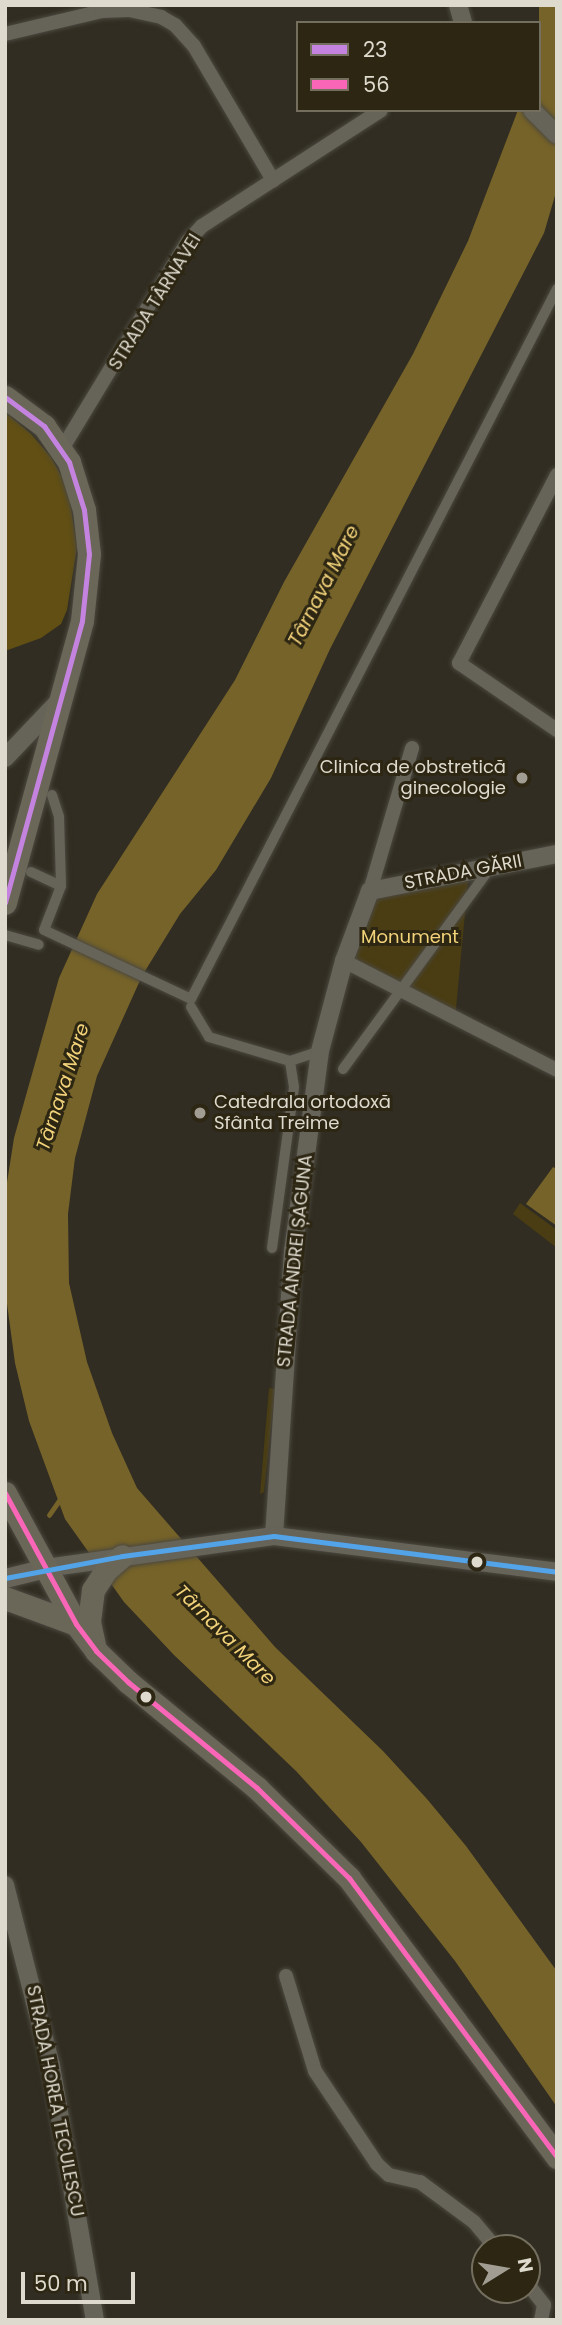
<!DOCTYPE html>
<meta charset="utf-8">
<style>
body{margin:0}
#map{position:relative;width:562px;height:2325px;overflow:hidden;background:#312d22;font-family:Poppins,sans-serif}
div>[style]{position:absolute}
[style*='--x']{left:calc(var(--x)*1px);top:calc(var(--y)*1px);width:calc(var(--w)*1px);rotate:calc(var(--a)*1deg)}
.green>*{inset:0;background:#4a3d13}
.forest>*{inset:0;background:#614f14}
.water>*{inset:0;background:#766329}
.stream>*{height:4.5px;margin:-2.25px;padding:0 2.25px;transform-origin:2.25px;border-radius:2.25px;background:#766329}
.roads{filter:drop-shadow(0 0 2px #4b483f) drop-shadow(0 0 2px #4b483f)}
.pedestrian>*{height:10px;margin:-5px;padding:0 5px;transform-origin:5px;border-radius:5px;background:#666359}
.minor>*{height:14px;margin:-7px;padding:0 7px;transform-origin:7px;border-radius:7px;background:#666359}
.tertiary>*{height:18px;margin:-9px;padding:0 9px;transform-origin:9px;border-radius:9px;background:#666359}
.secondary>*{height:19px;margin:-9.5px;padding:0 9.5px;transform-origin:9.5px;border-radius:9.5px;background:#686459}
.trunk>*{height:23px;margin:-11.5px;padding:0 11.5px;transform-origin:11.5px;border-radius:11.5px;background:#6a6658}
.bus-1>*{height:5px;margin:-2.5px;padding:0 2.5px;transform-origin:2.5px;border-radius:2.5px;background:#c483df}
.bus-2>*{height:5px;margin:-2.5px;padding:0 2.5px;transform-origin:2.5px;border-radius:2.5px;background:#fa66b7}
.bus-3>*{height:5px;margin:-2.5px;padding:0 2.5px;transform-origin:2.5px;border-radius:2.5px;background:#53a3e8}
.dots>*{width:19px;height:19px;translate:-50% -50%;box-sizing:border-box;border:4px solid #2c2613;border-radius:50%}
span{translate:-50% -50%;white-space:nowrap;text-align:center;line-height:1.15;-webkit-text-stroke:6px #2c2613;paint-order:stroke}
.street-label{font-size:18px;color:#dedace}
.poi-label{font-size:18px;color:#dedace}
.right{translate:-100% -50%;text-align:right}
.left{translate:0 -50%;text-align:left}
.park-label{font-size:18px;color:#f2d37a}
.water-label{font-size:19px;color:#f3d37a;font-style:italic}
.frame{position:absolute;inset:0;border:7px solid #dedace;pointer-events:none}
.legend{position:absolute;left:296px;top:21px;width:245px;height:91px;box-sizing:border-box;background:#2c2613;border:2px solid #736e5e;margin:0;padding:9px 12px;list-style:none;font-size:21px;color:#dedace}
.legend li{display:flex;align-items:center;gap:14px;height:35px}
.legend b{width:35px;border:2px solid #736e5e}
.north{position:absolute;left:471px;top:2234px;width:70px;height:70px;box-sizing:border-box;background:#2c2613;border:2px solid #736e5e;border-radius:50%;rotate:79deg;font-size:19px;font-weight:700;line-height:28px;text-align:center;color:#dedace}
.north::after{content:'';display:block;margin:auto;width:24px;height:32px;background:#a19d92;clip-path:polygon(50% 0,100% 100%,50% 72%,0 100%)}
.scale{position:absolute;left:21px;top:2272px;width:114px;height:32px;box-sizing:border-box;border:4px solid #dedace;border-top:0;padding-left:9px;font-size:21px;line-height:24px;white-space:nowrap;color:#dedace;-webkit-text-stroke:5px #2c2613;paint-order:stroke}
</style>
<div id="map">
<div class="green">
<div style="clip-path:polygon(469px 871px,455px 1019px,344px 961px,370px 891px)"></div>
<div style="clip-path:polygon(520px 1203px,557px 1230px,557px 1248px,513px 1214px)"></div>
<div style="clip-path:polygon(269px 1388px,275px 1389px,264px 1492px,260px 1494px)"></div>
</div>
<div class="forest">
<div style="clip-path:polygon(5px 412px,31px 434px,51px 457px,68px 488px,77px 547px,67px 610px,61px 624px,41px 638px,5px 651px)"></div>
</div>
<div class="water">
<div style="clip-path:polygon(539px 5px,557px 5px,557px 189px,544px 233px,330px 649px,271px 778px,216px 870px,180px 914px,142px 976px,97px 1076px,75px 1158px,68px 1214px,69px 1283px,87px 1362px,112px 1433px,137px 1488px,275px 1647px,383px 1751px,427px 1799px,466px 1846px,556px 1970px,557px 2107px,455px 1961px,361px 1842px,296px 1771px,174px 1655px,124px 1602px,65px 1519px,29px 1421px,15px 1363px,5px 1289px,5px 1195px,14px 1138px,59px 978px,97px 894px,235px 680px,284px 582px,413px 354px,468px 241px,518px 110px,539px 110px)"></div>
<div style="clip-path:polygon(553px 1167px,557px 1169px,557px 1226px,526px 1204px)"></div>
</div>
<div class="stream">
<div style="--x:49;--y:1515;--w:21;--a:-55"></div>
</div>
<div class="roads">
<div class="pedestrian">
<div style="--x:52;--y:795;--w:23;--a:72"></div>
<div style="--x:59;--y:817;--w:69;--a:88.3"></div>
<div style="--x:61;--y:886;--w:47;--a:111.1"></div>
<div style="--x:44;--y:930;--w:162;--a:25.1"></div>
<div style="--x:191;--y:999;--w:799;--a:-62.73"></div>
<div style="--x:31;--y:872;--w:33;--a:25"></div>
<div style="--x:5;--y:935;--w:35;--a:16"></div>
<div style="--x:191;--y:1007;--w:35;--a:59"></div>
<div style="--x:209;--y:1037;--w:84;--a:16.5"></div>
<div style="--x:290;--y:1061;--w:32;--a:-18"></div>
<div style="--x:343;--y:1069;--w:249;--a:-53.8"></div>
<div style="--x:272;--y:1248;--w:162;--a:-82.2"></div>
<div style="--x:294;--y:1087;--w:26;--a:-99"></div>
</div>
<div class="minor">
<div style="--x:5;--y:34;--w:100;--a:-13.3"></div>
<div style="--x:102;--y:11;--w:27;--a:-2"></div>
<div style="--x:129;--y:10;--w:33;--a:12"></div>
<div style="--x:161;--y:17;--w:16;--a:30"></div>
<div style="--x:175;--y:25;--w:28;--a:48"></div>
<div style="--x:194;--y:46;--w:156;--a:59.5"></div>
<div style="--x:62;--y:449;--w:243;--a:-58.8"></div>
<div style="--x:188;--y:241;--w:21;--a:-47"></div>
<div style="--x:202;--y:226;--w:213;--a:-32.9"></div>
<div style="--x:557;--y:475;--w:212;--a:117.5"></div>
<div style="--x:459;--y:663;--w:119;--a:34.4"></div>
<div style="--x:370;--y:891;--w:149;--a:-73.6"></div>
<div style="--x:344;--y:961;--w:239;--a:27.1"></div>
<div style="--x:286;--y:1976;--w:99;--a:73"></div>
<div style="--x:315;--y:2071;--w:112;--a:56.3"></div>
<div style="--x:377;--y:2164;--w:16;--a:43"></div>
<div style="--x:389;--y:2175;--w:32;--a:13"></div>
<div style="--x:420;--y:2182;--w:67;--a:36.5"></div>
<div style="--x:474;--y:2222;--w:34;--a:50"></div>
<div style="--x:527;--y:2283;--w:28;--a:52"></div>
<div style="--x:544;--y:2305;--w:15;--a:101"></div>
</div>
<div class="tertiary">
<div style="--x:458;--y:5;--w:19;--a:74"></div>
<div style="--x:532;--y:110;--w:35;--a:45"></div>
<div style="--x:5;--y:758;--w:80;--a:-46.5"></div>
<div style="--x:274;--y:1536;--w:286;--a:-86.2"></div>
<div style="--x:293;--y:1251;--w:202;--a:-82.3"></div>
<div style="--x:320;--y:1051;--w:93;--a:-75.1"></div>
<div style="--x:344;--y:961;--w:75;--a:-69.6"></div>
<div style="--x:370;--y:891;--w:191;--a:-11.2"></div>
<div style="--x:46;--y:1568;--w:230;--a:-8"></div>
<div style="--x:274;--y:1536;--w:285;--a:7.2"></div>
<div style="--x:5;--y:1885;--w:187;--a:75.7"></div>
<div style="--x:51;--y:2066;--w:258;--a:80.2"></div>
</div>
<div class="secondary">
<div style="--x:5;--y:1578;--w:42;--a:-13.7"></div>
</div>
<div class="trunk">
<div style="--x:5;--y:397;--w:49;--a:36.6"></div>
<div style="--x:44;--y:426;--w:44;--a:55.2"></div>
<div style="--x:69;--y:462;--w:50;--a:72.6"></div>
<div style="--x:84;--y:510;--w:44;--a:83.5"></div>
<div style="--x:89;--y:554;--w:67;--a:96"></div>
<div style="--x:82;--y:621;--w:292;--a:105.3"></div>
<div style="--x:5;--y:1493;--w:149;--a:61.5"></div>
<div style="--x:76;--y:1624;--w:34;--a:53"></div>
<div style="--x:96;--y:1651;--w:45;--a:44.1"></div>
<div style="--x:128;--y:1682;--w:167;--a:39.4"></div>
<div style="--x:257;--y:1788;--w:129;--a:44.4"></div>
<div style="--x:349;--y:1878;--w:348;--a:53.3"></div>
<div style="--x:5;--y:1598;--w:76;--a:20.1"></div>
<div style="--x:94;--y:1645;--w:24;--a:-102"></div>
<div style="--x:89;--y:1622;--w:32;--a:-83"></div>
<div style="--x:93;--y:1590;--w:24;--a:-57"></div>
<div style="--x:106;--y:1570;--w:21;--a:-41"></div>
</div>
</div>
<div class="bus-1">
<div style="--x:5;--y:397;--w:49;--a:36.6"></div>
<div style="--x:44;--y:426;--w:44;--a:55.2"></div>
<div style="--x:69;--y:462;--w:50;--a:72.6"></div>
<div style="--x:84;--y:510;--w:44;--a:83.5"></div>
<div style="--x:89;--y:554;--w:67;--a:96"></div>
<div style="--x:82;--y:621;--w:292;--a:105.3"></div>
</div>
<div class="bus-2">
<div style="--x:5;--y:1493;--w:149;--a:61.5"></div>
<div style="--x:76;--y:1624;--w:34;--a:53"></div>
<div style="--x:96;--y:1651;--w:45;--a:44.1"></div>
<div style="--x:128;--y:1682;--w:167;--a:39.4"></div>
<div style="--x:257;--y:1788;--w:129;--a:44.4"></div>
<div style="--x:349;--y:1878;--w:348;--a:53.3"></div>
</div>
<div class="bus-3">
<div style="--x:5;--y:1578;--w:119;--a:-10.6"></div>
<div style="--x:122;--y:1556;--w:153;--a:-7.5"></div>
<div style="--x:274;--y:1536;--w:285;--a:7.2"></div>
</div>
<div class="dots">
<div style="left:522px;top:778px;background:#a19d92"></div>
<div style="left:200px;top:1113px;background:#a19d92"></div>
<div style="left:477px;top:1562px;background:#dedace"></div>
<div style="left:146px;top:1697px;background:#dedace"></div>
</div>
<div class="street-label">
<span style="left:155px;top:302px;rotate:-58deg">STRADA TÂRNAVEI</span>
<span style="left:463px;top:872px;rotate:-11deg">STRADA GĂRII</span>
<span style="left:295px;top:1261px;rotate:-84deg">STRADA ANDREI ȘAGUNA</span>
<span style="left:55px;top:2101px;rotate:79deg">STRADA HOREA TECULESCU</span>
</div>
<div class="poi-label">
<span class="right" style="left:506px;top:778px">Clinica de obstretică<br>ginecologie</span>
<span class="left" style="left:214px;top:1113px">Catedrala ortodoxă<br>Sfânta Treime</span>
</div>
<div class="park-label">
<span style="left:410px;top:937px">Monument</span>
</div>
<div class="water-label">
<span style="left:324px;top:586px;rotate:-63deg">Târnava Mare</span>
<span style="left:63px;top:1087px;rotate:-72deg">Târnava Mare</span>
<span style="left:225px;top:1635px;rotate:45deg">Târnava Mare</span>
</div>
<div class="frame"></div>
<ul class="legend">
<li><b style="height:9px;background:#c483df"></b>23</li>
<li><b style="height:9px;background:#fa66b7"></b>56</li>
</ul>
<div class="north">N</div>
<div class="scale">50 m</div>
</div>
